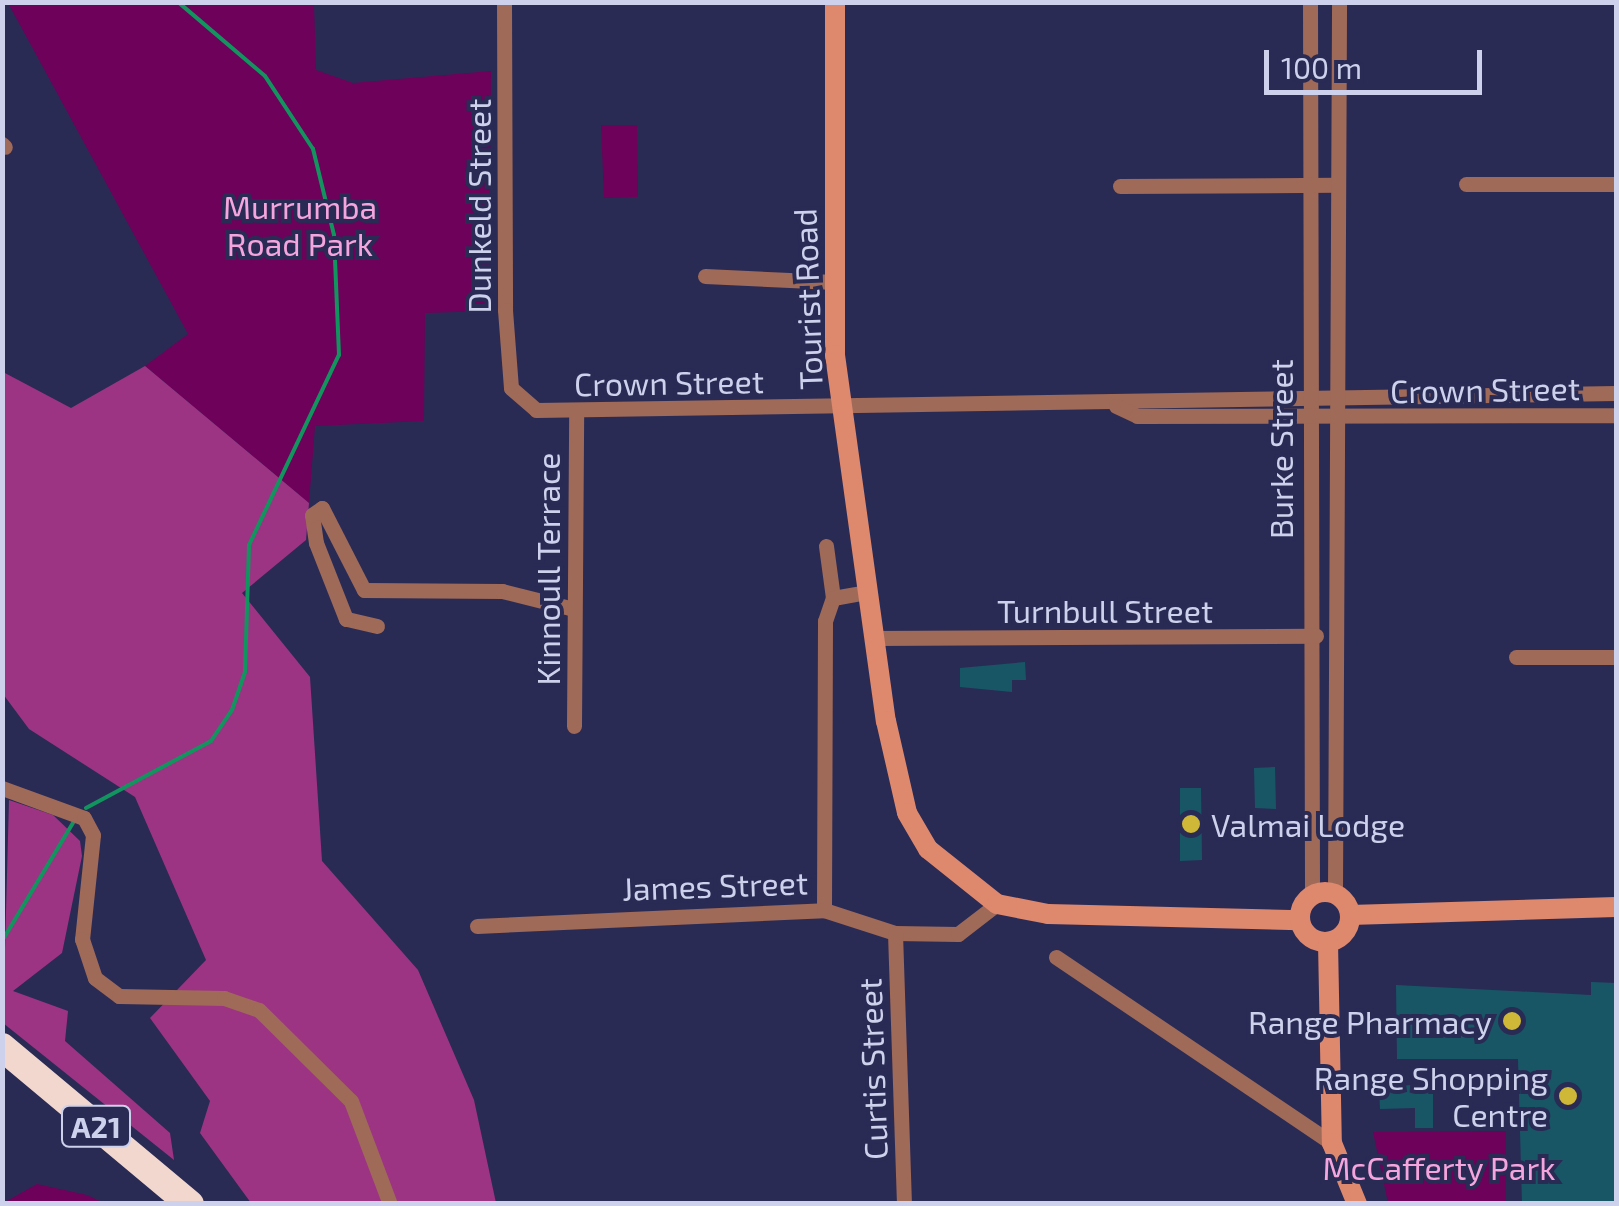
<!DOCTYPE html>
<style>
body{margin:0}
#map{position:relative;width:1619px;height:1206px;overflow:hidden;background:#292b55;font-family:"Exo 2",sans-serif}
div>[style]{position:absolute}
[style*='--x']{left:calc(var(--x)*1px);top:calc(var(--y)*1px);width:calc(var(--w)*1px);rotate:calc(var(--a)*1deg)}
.green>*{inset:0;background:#6e0159}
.forest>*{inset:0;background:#9c3483}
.stream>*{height:4px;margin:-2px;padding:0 2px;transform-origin:2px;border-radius:2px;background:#12945f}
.building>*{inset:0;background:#185666}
.street>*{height:15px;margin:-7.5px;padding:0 7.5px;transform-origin:7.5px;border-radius:7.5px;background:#9f6a58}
.secondary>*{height:20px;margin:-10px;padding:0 10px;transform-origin:10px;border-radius:10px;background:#de886d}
.secondary>.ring{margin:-10px;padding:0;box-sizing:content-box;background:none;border:20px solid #de886d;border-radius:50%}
.highway>*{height:28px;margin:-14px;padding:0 14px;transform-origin:14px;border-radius:14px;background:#f2d7ce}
.dots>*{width:28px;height:28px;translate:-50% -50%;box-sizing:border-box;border:5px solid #292b55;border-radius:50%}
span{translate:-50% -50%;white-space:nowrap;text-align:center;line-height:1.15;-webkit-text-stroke:8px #292b55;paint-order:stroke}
.shield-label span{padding:2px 8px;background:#292b55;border:2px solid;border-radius:8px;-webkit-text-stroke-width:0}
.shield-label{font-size:30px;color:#cdd1eb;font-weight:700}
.street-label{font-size:32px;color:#cdd1eb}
.park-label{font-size:32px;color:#f5a5dd}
.poi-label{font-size:32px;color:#cdd1eb}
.left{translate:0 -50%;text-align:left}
.right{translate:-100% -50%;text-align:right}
.frame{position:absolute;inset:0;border:5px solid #cdd1eb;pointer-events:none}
.scale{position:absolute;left:1264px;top:50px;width:218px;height:45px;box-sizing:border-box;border:5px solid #cdd1eb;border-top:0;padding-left:12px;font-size:30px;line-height:35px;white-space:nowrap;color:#cdd1eb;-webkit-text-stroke:8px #292b55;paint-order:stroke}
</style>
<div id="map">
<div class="green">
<div style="clip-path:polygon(8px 3px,314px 3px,316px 70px,353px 83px,491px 71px,489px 311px,425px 313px,424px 421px,315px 426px,309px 503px,145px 366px,188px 334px)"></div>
<div style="clip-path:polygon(601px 125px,637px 125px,638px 197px,604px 198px)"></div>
<div style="clip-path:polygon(1506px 1131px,1506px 1203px,1388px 1203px,1373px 1132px)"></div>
<div style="clip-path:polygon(37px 1184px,87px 1195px,104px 1203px,3px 1203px)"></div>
</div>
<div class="forest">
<div style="clip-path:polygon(145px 366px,309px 503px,306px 540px,242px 593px,310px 677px,322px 861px,418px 970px,474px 1100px,496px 1203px,251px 1203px,200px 1133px,210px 1101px,150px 1018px,206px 960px,135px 797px,29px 729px,3px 694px,3px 372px,71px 408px)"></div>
<div style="clip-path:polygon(9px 800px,53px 815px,80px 841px,82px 856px,62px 953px,13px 991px,68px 1011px,65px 1041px,170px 1133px,174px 1160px,3px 1023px)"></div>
</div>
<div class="stream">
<div style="--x:86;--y:808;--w:142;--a:-28.2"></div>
<div style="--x:211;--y:741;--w:37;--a:-56"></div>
<div style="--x:232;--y:710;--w:40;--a:-71.1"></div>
<div style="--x:245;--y:672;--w:127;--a:-88.2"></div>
<div style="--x:249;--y:545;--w:210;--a:-64.7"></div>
<div style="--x:339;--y:355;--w:120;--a:-92.4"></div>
<div style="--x:334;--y:235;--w:89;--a:-103.7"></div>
<div style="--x:313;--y:149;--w:87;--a:-123.3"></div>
<div style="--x:265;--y:76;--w:114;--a:-139.6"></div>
<div style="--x:2;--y:941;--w:140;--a:-59"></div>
</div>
<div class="building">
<div style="clip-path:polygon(1025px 662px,1026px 680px,1012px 680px,1012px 692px,960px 687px,960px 668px)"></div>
<div style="clip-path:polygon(1275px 767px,1276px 809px,1255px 808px,1254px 768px)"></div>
<div style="clip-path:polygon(1180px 788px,1201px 788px,1202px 860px,1180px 861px)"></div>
<div style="clip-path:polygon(1591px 982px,1616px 983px,1616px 1204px,1522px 1204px,1518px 1059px,1397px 1059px,1396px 985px,1591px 995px)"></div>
<div style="clip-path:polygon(1433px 1083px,1433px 1128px,1415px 1128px,1415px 1108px,1380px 1109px,1379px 1088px)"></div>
</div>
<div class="street">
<div style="--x:504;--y:2;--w:308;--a:89.8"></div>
<div style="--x:505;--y:310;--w:78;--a:85.6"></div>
<div style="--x:511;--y:388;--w:33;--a:41"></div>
<div style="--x:536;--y:410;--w:1080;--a:-0.9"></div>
<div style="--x:1310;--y:2;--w:894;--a:89.87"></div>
<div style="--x:2;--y:144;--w:4;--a:45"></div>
<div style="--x:1466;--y:184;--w:150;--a:0"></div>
<div style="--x:1120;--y:186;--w:216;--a:-0.3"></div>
<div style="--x:705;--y:276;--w:129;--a:2.7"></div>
<div style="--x:1116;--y:406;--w:23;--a:25"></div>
<div style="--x:1137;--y:416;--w:479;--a:-0.1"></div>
<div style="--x:826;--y:546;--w:52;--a:82.3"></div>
<div style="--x:377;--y:626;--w:32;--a:-167"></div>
<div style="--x:346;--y:619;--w:82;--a:-111.5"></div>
<div style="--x:316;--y:543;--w:28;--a:-98"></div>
<div style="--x:312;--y:515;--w:12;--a:-35"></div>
<div style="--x:322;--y:508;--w:92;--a:62.9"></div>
<div style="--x:364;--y:590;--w:138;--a:0.4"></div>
<div style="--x:502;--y:591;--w:74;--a:14"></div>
<div style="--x:874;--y:638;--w:442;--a:-0.3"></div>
<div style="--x:1516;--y:657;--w:100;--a:0"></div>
<div style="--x:574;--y:726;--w:314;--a:-89.6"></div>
<div style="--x:2;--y:788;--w:87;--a:20.1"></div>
<div style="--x:84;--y:818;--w:19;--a:62"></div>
<div style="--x:93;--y:835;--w:105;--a:96"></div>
<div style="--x:82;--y:939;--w:41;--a:71.6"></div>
<div style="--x:95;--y:978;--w:30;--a:37"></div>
<div style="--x:119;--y:996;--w:105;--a:1.1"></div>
<div style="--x:224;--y:998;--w:37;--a:19"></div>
<div style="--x:259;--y:1010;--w:129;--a:44.7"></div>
<div style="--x:351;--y:1101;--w:110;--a:69.3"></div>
<div style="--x:1335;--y:894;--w:892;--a:-89.74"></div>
<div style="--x:824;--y:910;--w:289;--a:-89.8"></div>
<div style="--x:825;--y:621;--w:24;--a:-71"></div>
<div style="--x:833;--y:598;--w:35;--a:-10"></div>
<div style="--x:477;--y:926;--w:347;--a:-2.6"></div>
<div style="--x:824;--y:910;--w:75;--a:17.9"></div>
<div style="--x:895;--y:933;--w:63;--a:0.9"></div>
<div style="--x:958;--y:934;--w:49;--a:-37.6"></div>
<div style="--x:895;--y:933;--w:271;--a:88.1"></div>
<div style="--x:1056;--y:957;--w:333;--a:34"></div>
</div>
<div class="secondary">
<div style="--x:835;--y:2;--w:353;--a:90"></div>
<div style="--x:835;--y:355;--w:370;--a:82.1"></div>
<div style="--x:886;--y:721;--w:94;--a:77.1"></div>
<div style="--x:907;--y:813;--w:42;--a:59.7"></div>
<div style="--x:928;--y:849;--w:88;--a:38.6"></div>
<div style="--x:997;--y:904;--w:52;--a:11.1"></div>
<div style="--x:1048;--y:914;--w:252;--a:1.4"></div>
<div class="ring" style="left:1300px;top:892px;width:30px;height:30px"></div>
<div style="--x:1350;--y:915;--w:266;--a:-1.7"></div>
<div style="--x:1328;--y:942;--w:201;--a:88.9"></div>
<div style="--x:1332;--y:1143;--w:66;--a:67.7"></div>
</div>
<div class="highway">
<div style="--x:2;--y:1047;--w:245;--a:39.9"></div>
</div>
<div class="dots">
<div style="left:1191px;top:824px;background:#cfb837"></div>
<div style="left:1512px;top:1021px;background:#cfb837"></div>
<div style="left:1568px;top:1096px;background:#cfb837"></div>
</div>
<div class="shield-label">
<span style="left:96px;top:1126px">A21</span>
</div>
<div class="street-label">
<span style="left:478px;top:206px;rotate:-90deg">Dunkeld Street</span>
<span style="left:807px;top:299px;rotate:-92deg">Tourist Road</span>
<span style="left:669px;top:382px;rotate:-1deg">Crown Street</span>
<span style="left:1485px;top:389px;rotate:-1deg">Crown Street</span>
<span style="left:1280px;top:449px;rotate:-90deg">Burke Street</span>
<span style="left:547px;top:569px;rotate:-90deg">Kinnoull Terrace</span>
<span style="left:1105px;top:610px">Turnbull Street</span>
<span style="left:715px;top:885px;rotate:-2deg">James Street</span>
<span style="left:872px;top:1069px;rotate:-92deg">Curtis Street</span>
</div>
<div class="park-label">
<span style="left:300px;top:225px">Murrumba<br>Road Park</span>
<span style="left:1439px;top:1167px">McCafferty Park</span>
</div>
<div class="poi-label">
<span class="left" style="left:1211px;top:824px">Valmai Lodge</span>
<span class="right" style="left:1492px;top:1021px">Range Pharmacy</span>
<span class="right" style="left:1548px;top:1096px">Range Shopping<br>Centre</span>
</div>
<div class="frame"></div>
<div class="scale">100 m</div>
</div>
